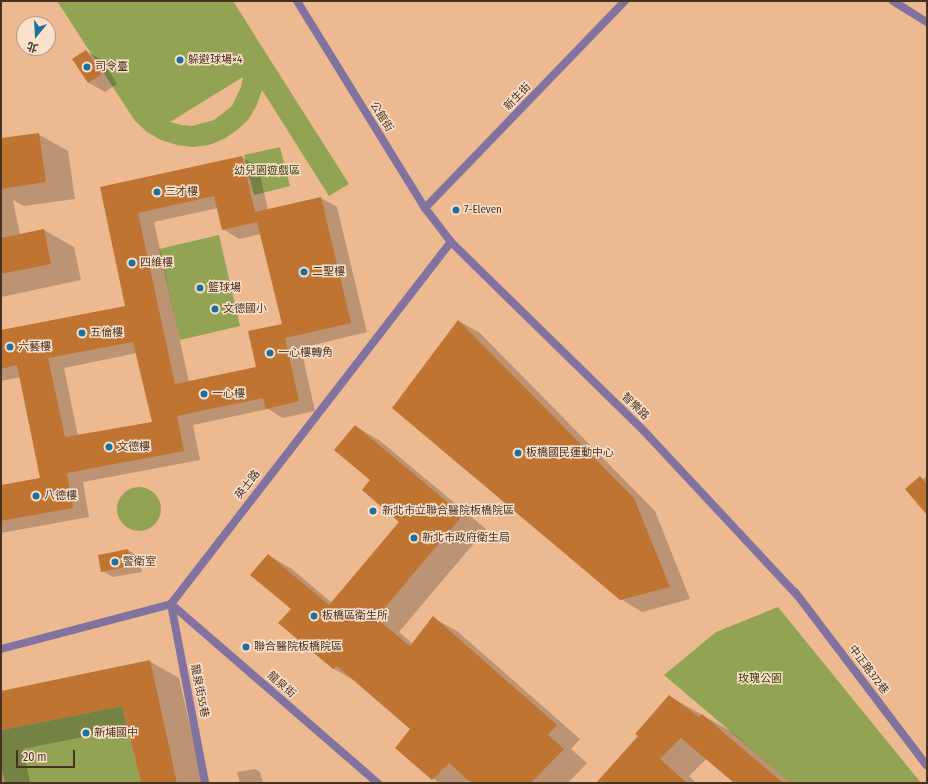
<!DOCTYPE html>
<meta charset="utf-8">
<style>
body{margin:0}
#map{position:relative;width:928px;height:784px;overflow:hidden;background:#edb990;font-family:"Fira Sans Condensed","Noto Sans TC",sans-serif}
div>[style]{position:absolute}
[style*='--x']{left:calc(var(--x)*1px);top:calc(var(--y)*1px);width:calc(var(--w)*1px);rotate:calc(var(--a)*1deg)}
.green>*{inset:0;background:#92a454}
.round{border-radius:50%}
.shadow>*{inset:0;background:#0003}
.building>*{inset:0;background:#bf7531}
.street>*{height:8px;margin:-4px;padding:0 4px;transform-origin:4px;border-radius:4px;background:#81729f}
.dots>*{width:11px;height:11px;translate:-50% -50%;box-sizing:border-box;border:2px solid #fbe0cb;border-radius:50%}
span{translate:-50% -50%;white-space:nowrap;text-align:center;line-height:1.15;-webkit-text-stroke:3px #fbe0cb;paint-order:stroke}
.poi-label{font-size:11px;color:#473221}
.left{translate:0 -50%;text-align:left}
.street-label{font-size:11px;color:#473221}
.park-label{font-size:11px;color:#37400c}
.frame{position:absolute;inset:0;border:2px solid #473221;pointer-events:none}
.north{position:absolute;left:16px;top:16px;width:40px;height:40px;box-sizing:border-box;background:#fbe0cb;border:1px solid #b39a87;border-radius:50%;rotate:198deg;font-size:11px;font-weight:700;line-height:16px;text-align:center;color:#473221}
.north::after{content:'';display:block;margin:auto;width:14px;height:18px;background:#1b70a0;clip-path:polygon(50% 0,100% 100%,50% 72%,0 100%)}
.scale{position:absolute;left:16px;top:750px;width:59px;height:18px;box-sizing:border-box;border:2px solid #473221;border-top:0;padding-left:5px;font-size:12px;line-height:14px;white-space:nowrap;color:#473221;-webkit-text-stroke:3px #fbe0cb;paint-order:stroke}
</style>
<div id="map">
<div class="green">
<div style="clip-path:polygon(evenodd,57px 1px,233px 1px,349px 184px,329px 196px,262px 90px,256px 107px,248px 120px,237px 130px,224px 139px,209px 145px,193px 147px,177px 145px,161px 140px,147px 132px,135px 121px,57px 1px,243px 77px,241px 87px,232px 106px,214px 120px,192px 126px,181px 125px,170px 122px,243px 77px)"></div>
<div style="clip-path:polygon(280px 147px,290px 186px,254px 195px,244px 155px)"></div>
<div style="clip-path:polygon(219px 235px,240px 326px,180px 340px,159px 249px)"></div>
<div class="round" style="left:117px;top:487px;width:44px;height:44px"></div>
<div style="clip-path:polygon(778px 607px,921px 783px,791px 783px,664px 675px,716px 632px)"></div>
<div style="clip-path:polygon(122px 706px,141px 783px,5px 783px,1px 765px,1px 730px)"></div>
</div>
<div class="shadow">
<div style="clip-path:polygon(86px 51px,102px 60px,117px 84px,105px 92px,89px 83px,73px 59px)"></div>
<div style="clip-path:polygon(38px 134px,68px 151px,75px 199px,24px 206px,13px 200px,20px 235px,44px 230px,74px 247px,81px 280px,1px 297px,1px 139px)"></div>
<div style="clip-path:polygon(evenodd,241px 157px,258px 166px,268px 210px,321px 198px,337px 207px,367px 332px,301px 348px,315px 411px,283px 418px,268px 409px,193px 425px,200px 460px,83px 482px,89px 517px,1px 533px,1px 486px,42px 478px,21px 377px,1px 381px,1px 332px,126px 307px,101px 188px,241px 157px,218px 208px,223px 229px,239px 239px,261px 234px,283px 324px,257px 368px,189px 382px,154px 222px,218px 208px,241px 157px,137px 353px,153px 422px,78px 436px,64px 368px,137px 353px)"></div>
<div style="clip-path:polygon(459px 321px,480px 333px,655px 511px,690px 599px,642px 612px,621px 599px)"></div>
<div style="clip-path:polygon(355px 426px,379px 440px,486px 529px,399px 632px,413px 644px,433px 618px,457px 631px,580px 739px,571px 749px,587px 763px,568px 783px,473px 783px,469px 780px,466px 783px,439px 783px,396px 748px,411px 729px,357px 682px,334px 669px,280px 623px,292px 608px,268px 555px,292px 569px,332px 603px,400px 521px,372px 480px)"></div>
<div style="clip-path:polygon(927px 476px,927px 513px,920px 478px,923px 479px)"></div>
<div style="clip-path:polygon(128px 550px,139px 557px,142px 572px,113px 577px,102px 571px)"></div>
<div style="clip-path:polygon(149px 661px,179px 678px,203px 783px,142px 783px,128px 728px,23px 749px,30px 783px,1px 783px,1px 692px)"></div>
<div style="clip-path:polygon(669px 696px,732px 732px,791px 783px,736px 783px,707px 758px,689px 776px,696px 783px,597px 783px,640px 736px)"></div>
<div style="clip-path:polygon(255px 769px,260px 772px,263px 783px,240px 783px,237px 772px)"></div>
</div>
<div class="building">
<div style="clip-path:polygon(86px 50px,102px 74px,88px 83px,72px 59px)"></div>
<div style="clip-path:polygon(39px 133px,46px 182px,1px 189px,1px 138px)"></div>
<div style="clip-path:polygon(evenodd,242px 156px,255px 212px,321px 197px,351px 323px,285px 338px,299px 401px,266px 409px,263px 398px,177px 416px,184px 451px,67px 473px,73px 508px,1px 521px,1px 485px,40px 478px,17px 365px,1px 369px,1px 330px,125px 306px,100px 187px,242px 156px,214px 196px,222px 230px,257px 222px,282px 324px,248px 331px,256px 367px,175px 384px,138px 213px,214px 196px,242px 156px,133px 342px,152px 422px,65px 437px,48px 358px,133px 342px)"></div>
<div style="clip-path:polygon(44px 229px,51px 264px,1px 274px,1px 238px)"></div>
<div style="clip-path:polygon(458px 320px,634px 498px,670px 587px,620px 600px,392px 408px)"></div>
<div style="clip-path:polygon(355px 425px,463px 515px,376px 618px,410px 646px,433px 616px,557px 725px,548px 735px,564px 749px,531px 783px,471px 783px,449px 763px,432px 780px,395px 748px,410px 729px,337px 666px,333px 669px,278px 623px,291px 609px,250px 575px,268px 554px,329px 605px,399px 522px,362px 490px,370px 480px,334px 450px)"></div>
<div style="clip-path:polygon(920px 476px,927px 484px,927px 515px,905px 489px)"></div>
<div style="clip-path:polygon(128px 549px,131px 566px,101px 572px,98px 555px)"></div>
<div style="clip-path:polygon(150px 660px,177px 783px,141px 783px,122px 706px,1px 730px,1px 691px)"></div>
<div style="clip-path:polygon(669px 695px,699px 717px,702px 714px,783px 783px,734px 783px,681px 738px,660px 759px,687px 783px,596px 783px,638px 736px,635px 734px)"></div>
</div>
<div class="street">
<div style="--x:297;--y:1;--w:243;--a:58.3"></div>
<div style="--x:425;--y:208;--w:43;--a:52.6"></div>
<div style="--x:451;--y:242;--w:270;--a:44.4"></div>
<div style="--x:644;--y:431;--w:224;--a:47"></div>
<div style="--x:893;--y:1;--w:40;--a:32"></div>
<div style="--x:425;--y:208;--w:288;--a:-46"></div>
<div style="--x:795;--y:592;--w:218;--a:52.8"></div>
<div style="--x:171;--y:604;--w:274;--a:40.9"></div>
<div style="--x:171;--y:604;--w:182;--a:79.2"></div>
<div style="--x:1;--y:649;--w:176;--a:-14.8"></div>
<div style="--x:171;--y:604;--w:458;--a:-52.3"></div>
</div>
<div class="dots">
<div style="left:180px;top:60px;background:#1b70a0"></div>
<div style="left:87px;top:67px;background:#1b70a0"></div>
<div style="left:157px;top:192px;background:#1b70a0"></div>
<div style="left:456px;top:210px;background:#1b70a0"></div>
<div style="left:132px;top:263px;background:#1b70a0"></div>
<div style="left:304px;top:272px;background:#1b70a0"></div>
<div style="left:200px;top:288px;background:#1b70a0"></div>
<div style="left:215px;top:309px;background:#1b70a0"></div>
<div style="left:82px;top:333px;background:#1b70a0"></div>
<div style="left:10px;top:347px;background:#1b70a0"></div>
<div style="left:270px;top:353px;background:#1b70a0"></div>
<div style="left:204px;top:394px;background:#1b70a0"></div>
<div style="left:109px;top:447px;background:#1b70a0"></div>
<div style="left:518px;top:453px;background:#1b70a0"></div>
<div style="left:36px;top:496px;background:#1b70a0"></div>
<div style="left:373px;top:511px;background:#1b70a0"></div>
<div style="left:414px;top:538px;background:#1b70a0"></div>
<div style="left:115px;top:562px;background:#1b70a0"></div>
<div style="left:314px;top:616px;background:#1b70a0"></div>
<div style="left:246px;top:647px;background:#1b70a0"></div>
<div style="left:86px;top:733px;background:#1b70a0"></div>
</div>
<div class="poi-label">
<span class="left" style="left:188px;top:60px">躲避球場×4</span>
<span class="left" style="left:95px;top:67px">司令臺</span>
<span class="left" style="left:165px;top:192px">三才樓</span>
<span class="left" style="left:464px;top:210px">7-Eleven</span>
<span class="left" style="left:140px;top:263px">四維樓</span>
<span class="left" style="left:312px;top:272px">二聖樓</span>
<span class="left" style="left:208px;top:288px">籃球場</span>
<span class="left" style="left:223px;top:309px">文德國小</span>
<span class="left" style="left:90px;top:333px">五倫樓</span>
<span class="left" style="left:18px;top:347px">六藝樓</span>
<span class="left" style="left:278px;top:353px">一心樓轉角</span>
<span class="left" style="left:212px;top:394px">一心樓</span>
<span class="left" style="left:117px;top:447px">文德樓</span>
<span class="left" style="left:526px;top:453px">板橋國民運動中心</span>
<span class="left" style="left:44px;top:496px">八德樓</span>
<span class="left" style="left:382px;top:511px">新北市立聯合醫院板橋院區</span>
<span class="left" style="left:422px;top:538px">新北市政府衛生局</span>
<span class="left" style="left:123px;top:562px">警衛室</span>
<span class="left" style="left:322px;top:616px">板橋區衛生所</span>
<span class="left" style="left:254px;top:647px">聯合醫院板橋院區</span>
<span class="left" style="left:94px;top:733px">新埔國中</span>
</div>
<div class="street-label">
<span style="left:518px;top:97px;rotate:-46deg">新生街</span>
<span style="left:381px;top:117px;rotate:58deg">公館街</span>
<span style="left:635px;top:407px;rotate:44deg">智樂路</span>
<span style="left:248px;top:485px;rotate:-52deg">英士路</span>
<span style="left:868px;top:670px;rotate:53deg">中正路372巷</span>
<span style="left:281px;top:685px;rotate:41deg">龍泉街</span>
<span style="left:199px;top:691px;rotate:79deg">龍泉街55巷</span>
</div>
<div class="park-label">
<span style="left:267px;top:171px">幼兒園遊戲區</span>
<span style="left:760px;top:679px">玫瑰公園</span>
</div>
<div class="frame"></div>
<div class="north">北</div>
<div class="scale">20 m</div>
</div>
